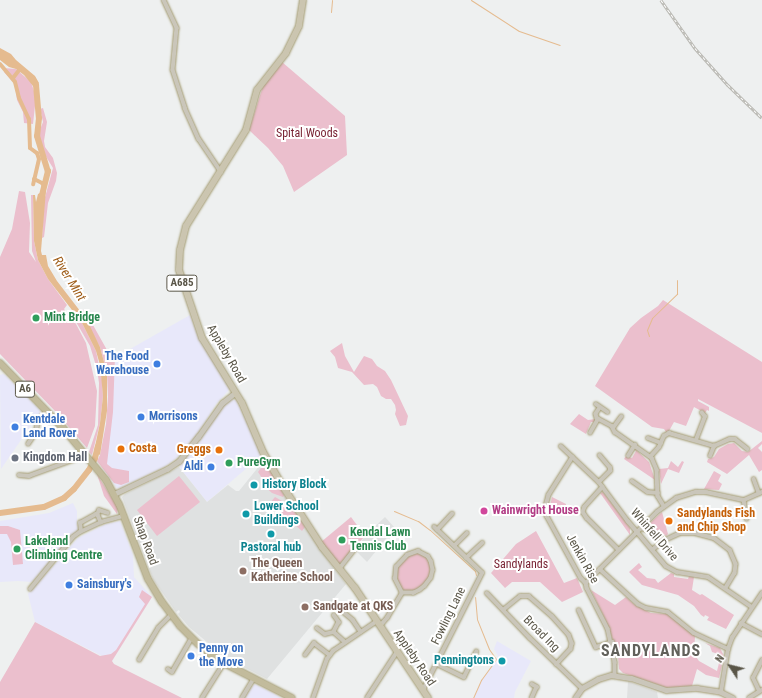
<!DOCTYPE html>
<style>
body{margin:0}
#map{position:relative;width:762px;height:698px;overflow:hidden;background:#eef0f0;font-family:"Roboto Condensed",sans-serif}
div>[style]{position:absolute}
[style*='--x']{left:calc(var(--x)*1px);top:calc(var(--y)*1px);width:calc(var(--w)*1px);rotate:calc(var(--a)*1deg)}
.commercial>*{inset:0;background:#e8e8fa}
.education>*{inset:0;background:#dfe1e1}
.green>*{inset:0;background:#ebbfcd}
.water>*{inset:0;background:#e5bb8f}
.stream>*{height:1px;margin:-0.5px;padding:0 0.5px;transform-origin:0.5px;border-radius:0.5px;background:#e5bb8f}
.canal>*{height:4px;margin:-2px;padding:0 2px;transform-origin:2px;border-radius:2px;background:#e5bb8f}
.river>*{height:6px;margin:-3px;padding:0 3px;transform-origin:3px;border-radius:3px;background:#e5bb8f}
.roads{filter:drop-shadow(0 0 1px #a59d74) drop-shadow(0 0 1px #a59d74)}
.minor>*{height:3.5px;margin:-1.75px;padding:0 1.75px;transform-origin:1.75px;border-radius:1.75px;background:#cac6ba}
.tertiary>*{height:4.5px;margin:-2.25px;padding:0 2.25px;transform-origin:2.25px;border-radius:2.25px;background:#cac6ba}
.primary>*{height:6px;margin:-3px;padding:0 3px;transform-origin:3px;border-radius:3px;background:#cbc5b0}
.trunk>*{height:6px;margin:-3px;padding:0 3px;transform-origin:3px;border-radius:3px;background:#c2bb9c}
.rail>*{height:2.5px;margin-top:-1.25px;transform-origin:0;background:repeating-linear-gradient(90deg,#fff 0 3px,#b8b7b1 0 6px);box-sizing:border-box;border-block:1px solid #b8b7b1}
.dots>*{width:11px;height:11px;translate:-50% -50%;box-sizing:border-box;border:2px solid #fff;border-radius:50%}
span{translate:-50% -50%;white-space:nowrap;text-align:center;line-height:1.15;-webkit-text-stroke:4px #fff;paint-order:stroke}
.shield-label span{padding:1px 3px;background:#fff;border:1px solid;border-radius:3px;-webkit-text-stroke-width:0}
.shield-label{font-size:11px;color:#5a5648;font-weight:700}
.park-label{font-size:12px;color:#761e2f}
.leisure-label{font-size:12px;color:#27864d;font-weight:700}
.left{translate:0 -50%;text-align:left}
.street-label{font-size:12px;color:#5a5648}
.shop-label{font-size:12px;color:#366cbe;font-weight:700}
.right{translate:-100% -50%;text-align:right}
.food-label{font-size:12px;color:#c56008;font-weight:700}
.worship-label{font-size:12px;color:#5b616d;font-weight:700}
.culture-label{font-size:12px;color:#0d838f;font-weight:700}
.hotel-label{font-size:12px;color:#b23c85;font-weight:700}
.education-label{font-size:12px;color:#785e54;font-weight:700}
.water-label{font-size:13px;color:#9e5c17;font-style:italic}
.district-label{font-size:16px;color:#62615b;font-weight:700;letter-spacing:1px}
.north{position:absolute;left:710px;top:646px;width:40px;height:40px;-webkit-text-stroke:3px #fff;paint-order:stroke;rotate:305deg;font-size:11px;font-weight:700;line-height:16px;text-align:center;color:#5a5648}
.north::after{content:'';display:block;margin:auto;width:14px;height:18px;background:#5a5648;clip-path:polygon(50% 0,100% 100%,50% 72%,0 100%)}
</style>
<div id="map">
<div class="commercial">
<div style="clip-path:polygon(190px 315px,197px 334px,230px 387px,228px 391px,216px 404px,199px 432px,183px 453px,166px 466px,120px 488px,117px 488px,102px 468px,116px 357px)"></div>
<div style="clip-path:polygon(3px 374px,6px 376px,41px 411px,1px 469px,0 375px)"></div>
<div style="clip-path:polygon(230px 399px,236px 400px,262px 455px,207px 502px,179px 467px,223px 406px)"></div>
<div style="clip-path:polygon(73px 503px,77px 511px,77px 525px,79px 530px,32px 582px,18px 581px,0 582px,0 521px,49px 513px)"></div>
<div style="clip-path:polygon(120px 521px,133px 555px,134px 577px,152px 597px,112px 661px,35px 622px,28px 594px,78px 538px,106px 524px)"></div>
<div style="clip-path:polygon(497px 641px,531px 661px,515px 692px,514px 698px,474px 698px,481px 682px,498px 656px,494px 649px)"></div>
<div style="clip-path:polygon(254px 684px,273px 693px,281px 698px,245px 698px)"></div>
</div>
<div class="education">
<div style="clip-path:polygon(264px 460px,282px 492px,324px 555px,346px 584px,267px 679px,226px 658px,189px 627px,178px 614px,180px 612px,179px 610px,176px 612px,153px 579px,122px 497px,125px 494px,179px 467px,207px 502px,228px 485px,236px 491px,239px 491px)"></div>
<div style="clip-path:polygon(385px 517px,395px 528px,367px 562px,355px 550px,366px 535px)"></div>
<div style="clip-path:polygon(628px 681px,657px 692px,658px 698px,627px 698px)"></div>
</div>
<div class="green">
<div style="clip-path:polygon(282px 62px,345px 116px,347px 155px,294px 192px,283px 166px,268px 148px,249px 130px,264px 83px)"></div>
<div style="clip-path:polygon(4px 68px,16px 69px,31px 82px,36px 97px,33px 124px,24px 123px,23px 112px,17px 100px,15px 84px,4px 72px)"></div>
<div style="clip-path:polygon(43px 108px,47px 122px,44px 141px,45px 147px,53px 158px,57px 173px,56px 181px,48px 203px,45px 229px,44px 237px,42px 238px,44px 201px,53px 168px,45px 155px,38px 135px,43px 122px,40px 109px)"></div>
<div style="clip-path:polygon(19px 191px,25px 192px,30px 223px,29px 252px,36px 262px,32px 251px,31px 195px,33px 195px,34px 241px,38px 260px,48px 279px,67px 305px,64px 309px,76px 324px,86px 343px,97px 391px,95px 426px,87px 448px,55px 411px,0 354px,0 257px,12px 229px)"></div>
<div style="clip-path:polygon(663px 300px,762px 362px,762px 433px,698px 399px,698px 401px,709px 407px,709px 411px,707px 410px,705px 413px,694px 407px,686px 426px,674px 422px,669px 431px,666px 432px,664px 429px,652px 427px,595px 386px,630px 328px,641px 318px,658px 306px)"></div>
<div style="clip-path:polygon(84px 309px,107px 350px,109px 359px,115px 356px,113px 412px,107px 464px,112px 468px,129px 471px,129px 482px,121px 485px,114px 483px,97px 461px,100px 455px,106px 424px,108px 397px,107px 373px,100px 347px,83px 315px)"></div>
<div style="clip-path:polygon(74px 314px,82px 323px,96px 351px,102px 380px,103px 396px,100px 423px,92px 455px,89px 452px,98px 425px,99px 383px,97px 369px,90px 346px,72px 315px)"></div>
<div style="clip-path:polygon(342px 343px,345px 356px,354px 372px,364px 356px,372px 359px,377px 366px,385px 371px,391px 380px,408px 416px,406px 425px,400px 426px,395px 414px,396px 410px,395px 405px,391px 399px,386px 399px,381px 396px,377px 387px,373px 384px,364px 385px,352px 372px,338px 368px,335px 357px,330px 351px)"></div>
<div style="clip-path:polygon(579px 414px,588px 420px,596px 419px,595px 422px,591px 422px,586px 434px,570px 424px)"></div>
<div style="clip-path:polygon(762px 441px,762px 444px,758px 448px,762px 452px,762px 470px,759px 472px,749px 455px,727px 474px,707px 462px,708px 459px,714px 457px,719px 449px,728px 444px,734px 443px,742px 451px,748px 452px)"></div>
<div style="clip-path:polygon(634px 448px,649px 462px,655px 480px,624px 459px,626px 456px,632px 458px,636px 451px)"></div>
<div style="clip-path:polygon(671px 461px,678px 467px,682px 461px,684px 462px,679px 473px,668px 469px,661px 484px,659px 469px,668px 468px)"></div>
<div style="clip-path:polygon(263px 465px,267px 465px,284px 495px,283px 497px,272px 493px,264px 486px,266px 484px,258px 472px)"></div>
<div style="clip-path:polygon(714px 471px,721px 475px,718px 481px,722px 484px,719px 490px,704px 489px)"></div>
<div style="clip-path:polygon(97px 474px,118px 508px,117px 514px,104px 496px)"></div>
<div style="clip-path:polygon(179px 476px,200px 502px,157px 536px,137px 510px)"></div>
<div style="clip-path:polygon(603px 492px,630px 528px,630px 535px,600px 493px)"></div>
<div style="clip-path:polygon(275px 497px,291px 506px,305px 527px,302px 531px,270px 503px)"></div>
<div style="clip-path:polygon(552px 497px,566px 504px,566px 511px,549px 511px)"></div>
<div style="clip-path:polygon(662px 512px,668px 534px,666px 536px,655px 529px,650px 528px,650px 523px)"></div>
<div style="clip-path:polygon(351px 517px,365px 536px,339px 565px,321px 542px)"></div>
<div style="clip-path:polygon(0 526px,8px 526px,20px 530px,23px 564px,13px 565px,11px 542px,7px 534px,0 534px)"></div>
<div style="clip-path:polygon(536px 531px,564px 583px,577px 578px,583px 592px,562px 602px,540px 582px,512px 582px,505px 588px,491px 573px,516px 544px)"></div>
<div style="clip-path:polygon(416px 553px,421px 554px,427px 558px,431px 566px,430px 575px,428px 581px,419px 589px,407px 592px,398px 586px,397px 571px,399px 566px,406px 557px)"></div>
<div style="clip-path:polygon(639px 563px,642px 567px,638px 570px,647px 578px,655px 579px,658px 583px,671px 573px,674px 574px,674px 577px,688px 579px,689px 576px,694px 577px,692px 590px,700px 595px,702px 594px,734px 615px,726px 629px,707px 620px,709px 617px,705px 615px,704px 617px,701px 615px,694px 606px,678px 595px,642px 585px,629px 572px)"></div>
<div style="clip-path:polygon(142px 590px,152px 597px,112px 661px,114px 664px,182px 698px,0 698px,0 682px,35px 622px,100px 656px,111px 654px,116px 650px,145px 604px,139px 597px)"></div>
<div style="clip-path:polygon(591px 590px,615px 605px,626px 597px,635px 605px,651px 613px,668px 614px,695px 636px,694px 654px,699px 661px,717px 671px,721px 655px,712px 652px,710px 646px,705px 643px,720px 648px,724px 656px,719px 678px,706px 675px,697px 669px,692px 686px,667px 688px,623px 673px,619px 669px,618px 656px,607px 623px)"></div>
</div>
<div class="water">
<div style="clip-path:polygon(0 48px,11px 54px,16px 60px,35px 76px,39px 83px,33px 86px,24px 75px,16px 69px,9px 67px,0 60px)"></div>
<div style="clip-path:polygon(46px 190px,41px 251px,42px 255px,46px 255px,48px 266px,57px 281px,87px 320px,100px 347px,107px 373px,107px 411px,100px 455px,94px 451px,100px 423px,103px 396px,100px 365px,96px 351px,82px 323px,48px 279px,38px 260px,34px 241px,33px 195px,35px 195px,36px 202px,38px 194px)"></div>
</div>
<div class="stream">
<div style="--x:471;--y:0;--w:57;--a:32.9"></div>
<div style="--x:519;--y:31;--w:43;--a:18.9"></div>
<div style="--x:331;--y:12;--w:12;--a:-85"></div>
<div style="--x:649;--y:336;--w:6;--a:-108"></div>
<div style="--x:647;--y:330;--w:13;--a:-67"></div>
<div style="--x:652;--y:318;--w:35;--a:-44"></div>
<div style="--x:677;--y:294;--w:14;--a:-90"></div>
<div style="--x:394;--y:511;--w:26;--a:23"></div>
<div style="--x:418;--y:521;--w:15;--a:37"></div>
<div style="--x:430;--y:530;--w:61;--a:42.3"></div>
<div style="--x:475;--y:571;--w:4;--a:76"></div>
<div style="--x:473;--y:698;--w:20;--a:-66"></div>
<div style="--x:481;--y:680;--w:26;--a:-54"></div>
<div style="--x:496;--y:659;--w:12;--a:-125"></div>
<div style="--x:489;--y:649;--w:32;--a:-112"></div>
<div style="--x:477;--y:619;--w:22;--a:-95"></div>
</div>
<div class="canal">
<div style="--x:0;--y:64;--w:23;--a:50"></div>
<div style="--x:15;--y:82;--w:16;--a:76"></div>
<div style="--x:19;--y:98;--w:23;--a:65"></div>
<div style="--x:29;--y:119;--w:29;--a:88"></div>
<div style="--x:30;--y:148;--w:9;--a:36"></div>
<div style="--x:37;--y:153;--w:6;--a:72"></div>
<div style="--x:39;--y:159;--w:26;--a:103"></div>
<div style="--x:13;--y:78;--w:11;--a:-52"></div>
<div style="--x:34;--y:179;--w:9;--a:27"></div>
<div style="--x:42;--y:183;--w:4;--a:56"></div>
</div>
<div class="river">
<div style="--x:32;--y:78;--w:8;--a:60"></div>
<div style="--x:36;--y:85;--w:33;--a:85"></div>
<div style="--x:39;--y:118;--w:18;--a:96"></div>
<div style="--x:37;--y:136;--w:37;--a:73"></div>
<div style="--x:48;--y:171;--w:30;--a:104"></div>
<div style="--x:0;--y:513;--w:44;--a:-7.8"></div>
<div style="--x:44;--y:507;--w:22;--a:-24"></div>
<div style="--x:64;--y:498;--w:13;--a:-42"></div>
<div style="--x:74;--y:489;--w:24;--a:-52"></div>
<div style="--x:89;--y:470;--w:13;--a:-63"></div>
<div style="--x:95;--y:458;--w:12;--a:-76"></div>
</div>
<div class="roads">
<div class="minor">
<div style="--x:164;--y:0;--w:31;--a:65"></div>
<div style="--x:177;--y:28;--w:42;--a:95.4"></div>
<div style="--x:173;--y:70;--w:40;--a:72"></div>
<div style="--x:185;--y:108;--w:34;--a:66"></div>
<div style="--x:199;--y:139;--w:40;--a:56"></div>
<div style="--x:596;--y:404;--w:14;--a:34"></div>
<div style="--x:600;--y:408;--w:7;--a:124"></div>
<div style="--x:596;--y:414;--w:4;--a:76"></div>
<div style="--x:597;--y:418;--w:17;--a:28"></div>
<div style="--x:612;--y:426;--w:7;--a:63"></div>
<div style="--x:615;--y:432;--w:45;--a:35.1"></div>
<div style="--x:652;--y:458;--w:13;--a:67"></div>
<div style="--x:657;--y:470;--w:26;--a:88"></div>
<div style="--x:658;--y:496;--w:12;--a:59"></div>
<div style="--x:613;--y:428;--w:14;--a:-54"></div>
<div style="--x:590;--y:433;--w:16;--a:-60"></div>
<div style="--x:648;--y:438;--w:14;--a:21"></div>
<div style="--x:696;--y:440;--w:25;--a:-69"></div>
<div style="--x:705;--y:417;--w:5;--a:-127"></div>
<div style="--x:28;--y:444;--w:14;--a:-56"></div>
<div style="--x:36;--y:432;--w:12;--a:-81"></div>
<div style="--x:38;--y:420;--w:12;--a:-42"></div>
<div style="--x:561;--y:446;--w:52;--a:43.5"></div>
<div style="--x:599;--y:482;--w:49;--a:53.4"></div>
<div style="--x:628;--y:521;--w:59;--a:49.8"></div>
<div style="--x:666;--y:566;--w:13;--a:29"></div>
<div style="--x:677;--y:572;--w:31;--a:9"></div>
<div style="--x:708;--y:577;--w:53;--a:34.3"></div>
<div style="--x:628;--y:456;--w:13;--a:-58"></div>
<div style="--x:651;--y:456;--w:12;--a:-48"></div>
<div style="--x:659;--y:447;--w:12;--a:-66"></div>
<div style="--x:664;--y:436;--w:6;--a:-31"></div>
<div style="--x:669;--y:433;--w:47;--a:16.1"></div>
<div style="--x:714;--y:446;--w:17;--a:-24"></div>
<div style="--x:730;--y:439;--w:5;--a:0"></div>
<div style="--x:735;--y:439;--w:16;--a:38"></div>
<div style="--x:710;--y:456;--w:11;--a:-68"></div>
<div style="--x:573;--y:457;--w:45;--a:122.3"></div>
<div style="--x:549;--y:495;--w:11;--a:105"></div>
<div style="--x:546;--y:506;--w:10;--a:84"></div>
<div style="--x:547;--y:516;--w:71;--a:61.3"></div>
<div style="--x:581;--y:578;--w:7;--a:45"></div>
<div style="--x:586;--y:583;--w:5;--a:79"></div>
<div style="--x:587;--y:588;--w:46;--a:62.9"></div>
<div style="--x:608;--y:629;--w:34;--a:78"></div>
<div style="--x:615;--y:662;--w:13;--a:90"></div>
<div style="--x:19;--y:475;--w:10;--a:6"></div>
<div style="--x:29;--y:476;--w:47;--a:-20"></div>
<div style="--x:73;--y:460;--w:12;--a:-35"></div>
<div style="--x:754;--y:479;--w:15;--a:70"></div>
<div style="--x:632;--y:481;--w:19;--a:35"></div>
<div style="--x:648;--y:492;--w:10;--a:6"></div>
<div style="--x:599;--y:482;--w:16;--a:-45"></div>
<div style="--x:610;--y:471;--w:3;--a:-90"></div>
<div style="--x:610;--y:468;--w:16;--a:-130"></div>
<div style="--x:603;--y:487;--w:27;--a:132"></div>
<div style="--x:585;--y:507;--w:5;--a:112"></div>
<div style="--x:583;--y:512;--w:7;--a:56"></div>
<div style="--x:587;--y:518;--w:45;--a:45"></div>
<div style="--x:744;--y:500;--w:19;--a:81"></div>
<div style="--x:97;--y:515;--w:5;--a:-68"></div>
<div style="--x:99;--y:510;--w:9;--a:18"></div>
<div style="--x:641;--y:528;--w:13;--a:18"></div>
<div style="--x:653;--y:532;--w:14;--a:34"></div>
<div style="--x:437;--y:530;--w:22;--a:-47"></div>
<div style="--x:81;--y:531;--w:8;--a:-97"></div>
<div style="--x:80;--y:523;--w:18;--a:-29"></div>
<div style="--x:96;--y:514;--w:2;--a:27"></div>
<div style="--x:98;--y:515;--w:8;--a:67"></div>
<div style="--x:454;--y:546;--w:18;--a:-45"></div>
<div style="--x:652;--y:550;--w:16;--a:-38"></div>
<div style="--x:665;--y:540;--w:17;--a:-25"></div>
<div style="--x:680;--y:533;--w:15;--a:0"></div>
<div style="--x:695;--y:533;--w:20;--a:15"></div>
<div style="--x:714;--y:538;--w:20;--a:37"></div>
<div style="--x:730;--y:550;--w:15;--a:67"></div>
<div style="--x:736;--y:564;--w:9;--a:96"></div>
<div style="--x:735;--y:573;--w:17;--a:121"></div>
<div style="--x:418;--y:551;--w:11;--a:27"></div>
<div style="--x:428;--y:556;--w:6;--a:59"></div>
<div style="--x:431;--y:561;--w:9;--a:77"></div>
<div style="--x:433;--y:570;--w:8;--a:104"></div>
<div style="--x:431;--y:578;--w:10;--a:127"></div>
<div style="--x:425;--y:586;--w:6;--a:141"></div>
<div style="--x:420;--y:590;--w:7;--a:153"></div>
<div style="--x:414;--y:593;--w:12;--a:180"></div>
<div style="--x:402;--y:593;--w:16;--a:-117"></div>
<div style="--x:395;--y:579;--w:12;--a:-85"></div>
<div style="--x:396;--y:567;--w:16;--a:-47"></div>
<div style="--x:407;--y:555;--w:12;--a:-20"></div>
<div style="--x:466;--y:558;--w:22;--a:-43"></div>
<div style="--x:339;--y:569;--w:29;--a:-52"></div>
<div style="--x:600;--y:569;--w:52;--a:42.6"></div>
<div style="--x:638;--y:604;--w:9;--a:27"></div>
<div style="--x:646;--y:608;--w:22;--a:10"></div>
<div style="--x:668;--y:612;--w:33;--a:39"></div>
<div style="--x:694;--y:633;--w:38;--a:25"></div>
<div style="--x:586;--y:583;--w:100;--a:-45"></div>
<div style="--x:657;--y:512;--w:24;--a:-36"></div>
<div style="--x:676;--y:498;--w:21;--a:-17"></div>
<div style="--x:696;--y:492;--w:10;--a:0"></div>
<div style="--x:706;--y:492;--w:39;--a:12"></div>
<div style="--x:744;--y:500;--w:20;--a:-24"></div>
<div style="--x:30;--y:589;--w:67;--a:-50.4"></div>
<div style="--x:73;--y:537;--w:9;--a:-36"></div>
<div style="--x:80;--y:532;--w:23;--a:-25"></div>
<div style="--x:101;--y:522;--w:24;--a:-15"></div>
<div style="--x:487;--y:593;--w:62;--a:46.3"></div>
<div style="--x:530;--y:638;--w:72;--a:43.9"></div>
<div style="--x:334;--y:604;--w:25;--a:40"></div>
<div style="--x:353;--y:620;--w:14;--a:56"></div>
<div style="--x:503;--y:610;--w:22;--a:-39"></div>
<div style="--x:520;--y:596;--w:9;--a:0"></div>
<div style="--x:529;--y:596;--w:30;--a:41"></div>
<div style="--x:552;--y:616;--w:25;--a:48"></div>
<div style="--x:569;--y:635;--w:9;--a:69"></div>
<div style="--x:572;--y:643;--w:6;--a:99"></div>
<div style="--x:571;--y:649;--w:21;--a:133"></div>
<div style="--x:579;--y:610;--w:41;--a:65.3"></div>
<div style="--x:596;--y:647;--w:17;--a:-17"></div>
<div style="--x:334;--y:615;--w:9;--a:54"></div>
<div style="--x:339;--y:622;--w:11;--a:117"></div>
<div style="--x:741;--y:623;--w:24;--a:28"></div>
<div style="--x:380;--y:626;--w:11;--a:-49"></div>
<div style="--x:387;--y:618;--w:29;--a:-59"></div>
<div style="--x:317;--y:628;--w:10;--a:37"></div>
<div style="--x:325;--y:634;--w:9;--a:-13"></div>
<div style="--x:334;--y:632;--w:15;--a:42"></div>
<div style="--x:305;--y:655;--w:15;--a:-53"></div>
<div style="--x:314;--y:643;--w:20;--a:37"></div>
<div style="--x:139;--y:660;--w:37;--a:-59"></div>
<div style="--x:158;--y:628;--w:18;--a:-45"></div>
<div style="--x:437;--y:664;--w:30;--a:26"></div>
<div style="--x:464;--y:677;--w:28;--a:-64"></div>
<div style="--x:168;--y:669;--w:5;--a:37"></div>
<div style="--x:172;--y:672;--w:39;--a:-60"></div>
<div style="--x:532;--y:684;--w:6;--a:31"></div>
<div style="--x:537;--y:687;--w:12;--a:114"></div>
<div style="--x:423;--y:690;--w:131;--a:-63.2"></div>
<div style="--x:482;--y:573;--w:66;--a:-136.2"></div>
<div style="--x:759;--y:691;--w:14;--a:-115"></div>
<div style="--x:753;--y:678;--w:20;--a:-63"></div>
<div style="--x:721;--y:692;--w:44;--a:-80.8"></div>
<div style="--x:728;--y:649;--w:12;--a:-70"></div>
<div style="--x:732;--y:638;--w:54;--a:-56.3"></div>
<div style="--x:202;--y:698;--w:41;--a:-57.8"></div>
<div style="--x:242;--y:698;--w:23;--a:-59"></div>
<div style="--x:313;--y:698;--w:41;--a:-70.3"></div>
<div style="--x:327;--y:659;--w:10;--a:-53"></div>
<div style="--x:333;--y:651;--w:53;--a:-34.3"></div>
<div style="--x:367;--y:698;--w:55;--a:-56.9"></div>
<div style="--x:749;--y:698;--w:15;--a:-32"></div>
</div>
<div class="tertiary">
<div style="--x:114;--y:494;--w:59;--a:-25.3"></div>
<div style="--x:167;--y:469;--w:14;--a:-34"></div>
<div style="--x:179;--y:461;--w:31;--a:-52"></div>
<div style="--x:198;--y:437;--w:42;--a:-54.8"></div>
<div style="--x:222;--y:403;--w:16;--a:-38"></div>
<div style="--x:575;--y:698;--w:12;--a:-55"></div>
<div style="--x:582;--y:688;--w:18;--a:-29"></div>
<div style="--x:598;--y:679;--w:14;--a:-17"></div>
<div style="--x:611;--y:675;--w:20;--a:9"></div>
<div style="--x:631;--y:678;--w:37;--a:19"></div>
<div style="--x:666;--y:690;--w:31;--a:-4"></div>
<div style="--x:697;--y:688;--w:24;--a:9"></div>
<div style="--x:721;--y:692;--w:13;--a:27"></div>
</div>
<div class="primary">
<div style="--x:303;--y:0;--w:26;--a:99"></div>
<div style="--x:299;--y:26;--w:30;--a:116"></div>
<div style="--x:286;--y:53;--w:47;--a:128.1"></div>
<div style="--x:257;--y:90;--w:41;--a:105.4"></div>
<div style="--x:246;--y:130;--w:113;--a:122"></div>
<div style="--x:186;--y:226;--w:25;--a:104"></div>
<div style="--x:180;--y:250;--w:20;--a:93"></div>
<div style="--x:179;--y:270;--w:72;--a:71.3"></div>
<div style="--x:202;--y:338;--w:76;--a:58.4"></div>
<div style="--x:242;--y:403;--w:53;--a:66.8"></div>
<div style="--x:263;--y:452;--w:34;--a:60"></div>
<div style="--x:280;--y:482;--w:77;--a:57.1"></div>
<div style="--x:322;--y:547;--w:53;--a:51.2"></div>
<div style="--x:355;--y:588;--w:132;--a:56.4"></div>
</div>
<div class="trunk">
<div style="--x:0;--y:363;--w:91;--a:45.9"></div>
<div style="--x:63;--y:428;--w:67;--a:50.4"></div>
<div style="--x:106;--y:480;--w:27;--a:62"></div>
<div style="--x:119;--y:504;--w:80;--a:68.9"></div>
<div style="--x:148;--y:579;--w:27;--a:59"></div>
<div style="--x:162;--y:602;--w:30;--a:53"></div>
<div style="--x:180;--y:626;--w:25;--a:45"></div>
<div style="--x:198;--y:644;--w:26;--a:39"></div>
<div style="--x:218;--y:660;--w:83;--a:27.2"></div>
</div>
</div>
<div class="rail">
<div style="--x:661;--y:0;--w:59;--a:54.7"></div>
<div style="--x:695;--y:48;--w:50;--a:48.3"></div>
<div style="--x:728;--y:85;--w:47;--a:44.1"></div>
</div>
<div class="dots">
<div style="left:36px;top:318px;background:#2e9e5b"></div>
<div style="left:157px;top:364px;background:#3f7fe0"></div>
<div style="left:141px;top:417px;background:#3f7fe0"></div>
<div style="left:15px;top:427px;background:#3f7fe0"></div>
<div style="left:121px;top:449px;background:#e8710a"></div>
<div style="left:219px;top:450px;background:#e8710a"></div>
<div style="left:15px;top:458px;background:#6b7280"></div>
<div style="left:229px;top:463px;background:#2e9e5b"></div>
<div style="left:211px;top:467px;background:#3f7fe0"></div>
<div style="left:254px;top:485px;background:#0f9aa8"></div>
<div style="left:484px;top:511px;background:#d1479c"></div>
<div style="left:246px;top:514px;background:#0f9aa8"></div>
<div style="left:669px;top:521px;background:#e8710a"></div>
<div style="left:271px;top:534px;background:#0f9aa8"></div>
<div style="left:342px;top:540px;background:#2e9e5b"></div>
<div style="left:17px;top:549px;background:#2e9e5b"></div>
<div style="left:243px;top:571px;background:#8d6e63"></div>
<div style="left:69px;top:585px;background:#3f7fe0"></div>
<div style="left:305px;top:607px;background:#8d6e63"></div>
<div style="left:191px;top:656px;background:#3f7fe0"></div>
<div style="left:502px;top:661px;background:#0f9aa8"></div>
</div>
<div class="shield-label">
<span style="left:182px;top:283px">A685</span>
<span style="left:25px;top:389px">A6</span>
</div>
<div class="park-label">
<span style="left:307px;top:134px">Spital Woods</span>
<span style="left:521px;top:565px">Sandylands</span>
</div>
<div class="leisure-label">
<span class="left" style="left:44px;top:318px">Mint Bridge</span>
<span class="left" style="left:237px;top:463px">PureGym</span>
<span class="left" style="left:350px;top:540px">Kendal Lawn<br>Tennis Club</span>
<span class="left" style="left:25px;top:549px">Lakeland<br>Climbing Centre</span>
</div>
<div class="street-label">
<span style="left:226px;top:354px;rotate:60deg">Appleby Road</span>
<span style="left:654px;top:535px;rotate:49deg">Whinfell Drive</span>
<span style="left:145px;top:541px;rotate:70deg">Shap Road</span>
<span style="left:582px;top:559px;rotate:61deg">Jenkin Rise</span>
<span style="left:449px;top:616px;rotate:-64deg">Fowling Lane</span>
<span style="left:541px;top:634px;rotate:45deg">Broad Ing</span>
<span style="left:414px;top:658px;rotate:56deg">Appleby Road</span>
</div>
<div class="shop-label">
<span class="right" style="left:149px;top:364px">The Food<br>Warehouse</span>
<span class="left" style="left:149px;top:417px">Morrisons</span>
<span class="left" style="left:23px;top:427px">Kentdale<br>Land Rover</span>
<span class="right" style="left:203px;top:467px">Aldi</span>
<span class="left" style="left:77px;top:585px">Sainsbury's</span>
<span class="left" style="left:199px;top:656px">Penny on<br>the Move</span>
</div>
<div class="food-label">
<span class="left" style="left:129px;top:449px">Costa</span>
<span class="right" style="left:211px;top:450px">Greggs</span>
<span class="left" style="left:677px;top:521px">Sandylands Fish<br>and Chip Shop</span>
</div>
<div class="worship-label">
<span class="left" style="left:23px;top:458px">Kingdom Hall</span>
</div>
<div class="culture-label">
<span class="left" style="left:262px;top:485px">History Block</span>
<span class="left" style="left:254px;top:514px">Lower School<br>Buildings</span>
<span style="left:271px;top:548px">Pastoral hub</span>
<span class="right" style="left:494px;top:661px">Penningtons</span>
</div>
<div class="hotel-label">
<span class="left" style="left:492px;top:511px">Wainwright House</span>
</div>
<div class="education-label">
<span class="left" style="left:251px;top:571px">The Queen<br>Katherine School</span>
<span class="left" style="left:313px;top:607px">Sandgate at QKS</span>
</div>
<div class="water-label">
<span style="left:69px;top:279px;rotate:58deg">River Mint</span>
</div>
<div class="district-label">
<span style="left:651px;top:651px">SANDYLANDS</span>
</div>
<div class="north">N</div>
</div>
